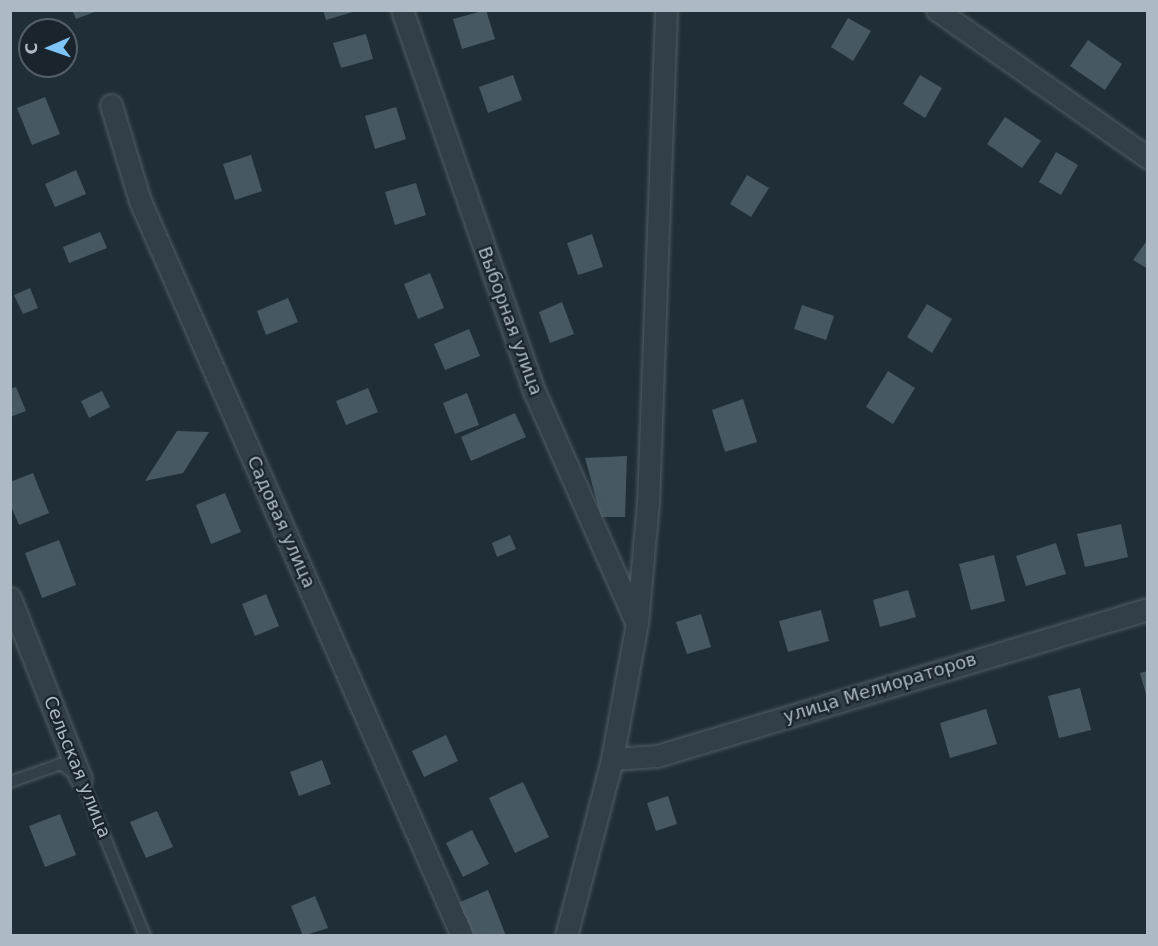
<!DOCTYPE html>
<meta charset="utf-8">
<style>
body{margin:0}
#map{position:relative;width:1158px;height:946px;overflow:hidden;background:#202e37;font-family:"DejaVu Sans",sans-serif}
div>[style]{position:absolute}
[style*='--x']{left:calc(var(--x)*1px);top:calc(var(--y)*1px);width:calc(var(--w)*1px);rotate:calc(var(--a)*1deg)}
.building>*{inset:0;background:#475863}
.roads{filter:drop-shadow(0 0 2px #515d66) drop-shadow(0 0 2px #515d66)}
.service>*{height:10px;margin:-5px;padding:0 5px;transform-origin:5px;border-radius:5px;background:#333f48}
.minor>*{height:21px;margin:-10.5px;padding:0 10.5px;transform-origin:10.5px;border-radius:10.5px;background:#333f48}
span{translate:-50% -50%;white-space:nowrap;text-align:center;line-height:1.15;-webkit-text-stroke:4.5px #19242c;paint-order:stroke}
.street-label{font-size:18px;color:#adbac5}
.frame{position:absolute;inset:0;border:12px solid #adbac5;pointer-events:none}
.north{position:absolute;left:18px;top:18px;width:60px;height:60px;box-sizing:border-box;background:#19242c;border:2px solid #546069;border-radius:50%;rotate:268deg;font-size:16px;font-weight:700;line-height:24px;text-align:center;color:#adbac5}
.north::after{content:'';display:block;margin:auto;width:21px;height:27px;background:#7ec4f9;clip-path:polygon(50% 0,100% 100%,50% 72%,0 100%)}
</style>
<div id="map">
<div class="building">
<div style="clip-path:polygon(72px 10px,97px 10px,97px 11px,76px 19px)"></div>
<div style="clip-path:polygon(323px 10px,356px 10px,356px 11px,326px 20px)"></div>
<div style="clip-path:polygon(486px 10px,495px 39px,462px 49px,453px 19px)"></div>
<div style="clip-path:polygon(848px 18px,871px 31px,853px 61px,831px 47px)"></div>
<div style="clip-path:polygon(366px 34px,373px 59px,341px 68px,333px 43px)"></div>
<div style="clip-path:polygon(1088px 40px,1122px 64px,1105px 90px,1070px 66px)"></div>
<div style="clip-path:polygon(513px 75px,522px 100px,488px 113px,479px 87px)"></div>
<div style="clip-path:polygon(920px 75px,942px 88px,925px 118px,903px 104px)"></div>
<div style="clip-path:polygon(45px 97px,60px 134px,32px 145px,17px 108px)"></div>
<div style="clip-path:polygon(396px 107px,406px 139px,375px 149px,365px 116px)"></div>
<div style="clip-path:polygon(1005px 117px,1041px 141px,1022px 168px,987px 144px)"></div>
<div style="clip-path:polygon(1056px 152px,1078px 165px,1061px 195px,1039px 182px)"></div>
<div style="clip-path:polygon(251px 155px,262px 191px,235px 200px,223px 164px)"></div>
<div style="clip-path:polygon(76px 170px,86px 194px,55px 207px,45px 184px)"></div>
<div style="clip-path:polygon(747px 175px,769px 188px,751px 217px,730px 204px)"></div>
<div style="clip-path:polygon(416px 183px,426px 215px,395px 225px,385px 192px)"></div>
<div style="clip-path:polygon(100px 232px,107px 248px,69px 263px,63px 247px)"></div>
<div style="clip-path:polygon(592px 234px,603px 267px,578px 275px,567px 243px)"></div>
<div style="clip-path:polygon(1148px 239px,1148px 269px,1133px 260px)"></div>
<div style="clip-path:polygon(430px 273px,444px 308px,418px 319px,404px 284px)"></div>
<div style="clip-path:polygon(30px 288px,38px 308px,23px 314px,14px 295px)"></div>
<div style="clip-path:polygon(288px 298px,298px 322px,266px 335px,257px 311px)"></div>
<div style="clip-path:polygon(562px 302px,574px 334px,550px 343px,539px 312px)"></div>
<div style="clip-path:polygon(927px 304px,952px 319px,932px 353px,907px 337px)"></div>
<div style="clip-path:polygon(802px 305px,834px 316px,826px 340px,794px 329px)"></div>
<div style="clip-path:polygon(469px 329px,480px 356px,445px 370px,434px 344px)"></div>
<div style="clip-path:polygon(888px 371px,915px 388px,893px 424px,866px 407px)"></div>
<div style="clip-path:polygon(16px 387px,26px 411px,10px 417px,10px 389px)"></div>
<div style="clip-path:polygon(368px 388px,378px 412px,346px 425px,336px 401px)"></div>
<div style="clip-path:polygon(102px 391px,110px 407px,89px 418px,81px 401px)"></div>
<div style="clip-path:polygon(467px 393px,479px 425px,455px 434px,443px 403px)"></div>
<div style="clip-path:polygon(743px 399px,757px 442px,725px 452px,712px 410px)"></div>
<div style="clip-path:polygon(515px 413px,526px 437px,471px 461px,461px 437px)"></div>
<div style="clip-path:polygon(177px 431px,209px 432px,183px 473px,145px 481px)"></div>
<div style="clip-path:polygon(627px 456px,625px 517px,601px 517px,585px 458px)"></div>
<div style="clip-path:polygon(33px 473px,49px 513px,19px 525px,10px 504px,10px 482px)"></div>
<div style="clip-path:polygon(225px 493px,241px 532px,211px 544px,196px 505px)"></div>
<div style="clip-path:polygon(1121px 524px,1128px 557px,1085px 567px,1077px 534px)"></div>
<div style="clip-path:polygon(510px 535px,516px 549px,497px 557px,492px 543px)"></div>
<div style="clip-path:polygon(59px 540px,76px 585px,42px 598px,25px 553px)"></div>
<div style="clip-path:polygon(1056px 543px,1066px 574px,1026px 586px,1016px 556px)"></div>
<div style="clip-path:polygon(994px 555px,1005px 601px,971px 610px,959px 564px)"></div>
<div style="clip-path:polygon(908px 590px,916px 617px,880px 627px,873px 600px)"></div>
<div style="clip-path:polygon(266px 594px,279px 626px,255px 636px,242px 604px)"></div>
<div style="clip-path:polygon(821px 610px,829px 641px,788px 652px,779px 621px)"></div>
<div style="clip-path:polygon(701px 614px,711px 647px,687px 654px,676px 622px)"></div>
<div style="clip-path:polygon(1148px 671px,1148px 698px,1147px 698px,1140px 673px)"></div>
<div style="clip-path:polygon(1080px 688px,1091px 730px,1059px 738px,1048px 696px)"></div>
<div style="clip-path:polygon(986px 709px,997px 744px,950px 758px,940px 723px)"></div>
<div style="clip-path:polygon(446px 735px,458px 761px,424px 777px,412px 751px)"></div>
<div style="clip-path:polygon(322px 760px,331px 784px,299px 796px,290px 772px)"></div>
<div style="clip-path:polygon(523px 782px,549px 837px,515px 853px,489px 798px)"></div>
<div style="clip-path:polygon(668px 796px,677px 824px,656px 831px,647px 803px)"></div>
<div style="clip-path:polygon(157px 811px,173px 847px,146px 858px,130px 822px)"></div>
<div style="clip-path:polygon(60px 814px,76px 855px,45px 867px,29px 826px)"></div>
<div style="clip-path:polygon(472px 830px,489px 864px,463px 877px,446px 843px)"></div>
<div style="clip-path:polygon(488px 890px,506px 936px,471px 936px,458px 903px)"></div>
<div style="clip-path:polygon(315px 896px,328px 928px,303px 936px,291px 906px)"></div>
</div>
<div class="roads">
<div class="service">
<div style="--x:10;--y:782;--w:54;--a:-19.4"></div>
<div style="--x:61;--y:764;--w:25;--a:37"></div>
<div style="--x:81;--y:779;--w:170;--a:67.8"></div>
</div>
<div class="minor">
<div style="--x:402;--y:10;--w:405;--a:70.9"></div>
<div style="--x:535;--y:393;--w:248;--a:66.2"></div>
<div style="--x:937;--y:10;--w:258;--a:35"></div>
<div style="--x:111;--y:105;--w:100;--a:73.2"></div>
<div style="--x:140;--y:201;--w:802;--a:66.34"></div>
<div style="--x:10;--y:598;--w:194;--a:68.6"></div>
<div style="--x:612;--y:759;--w:45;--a:-3.8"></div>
<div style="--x:657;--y:756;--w:513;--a:-16.67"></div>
<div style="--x:566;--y:936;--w:183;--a:-75.4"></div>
<div style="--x:612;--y:759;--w:138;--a:-79.6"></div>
<div style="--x:637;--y:623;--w:121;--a:-84.8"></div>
<div style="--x:648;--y:503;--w:493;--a:-87.9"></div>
</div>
</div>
<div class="street-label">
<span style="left:510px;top:321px;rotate:70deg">Выборная улица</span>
<span style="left:281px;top:522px;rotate:66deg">Садовая улица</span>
<span style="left:880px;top:688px;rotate:-17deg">улица Мелиораторов</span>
<span style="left:77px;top:767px;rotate:68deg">Сельская улица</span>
</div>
<div class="frame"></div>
<div class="north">С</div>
</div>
